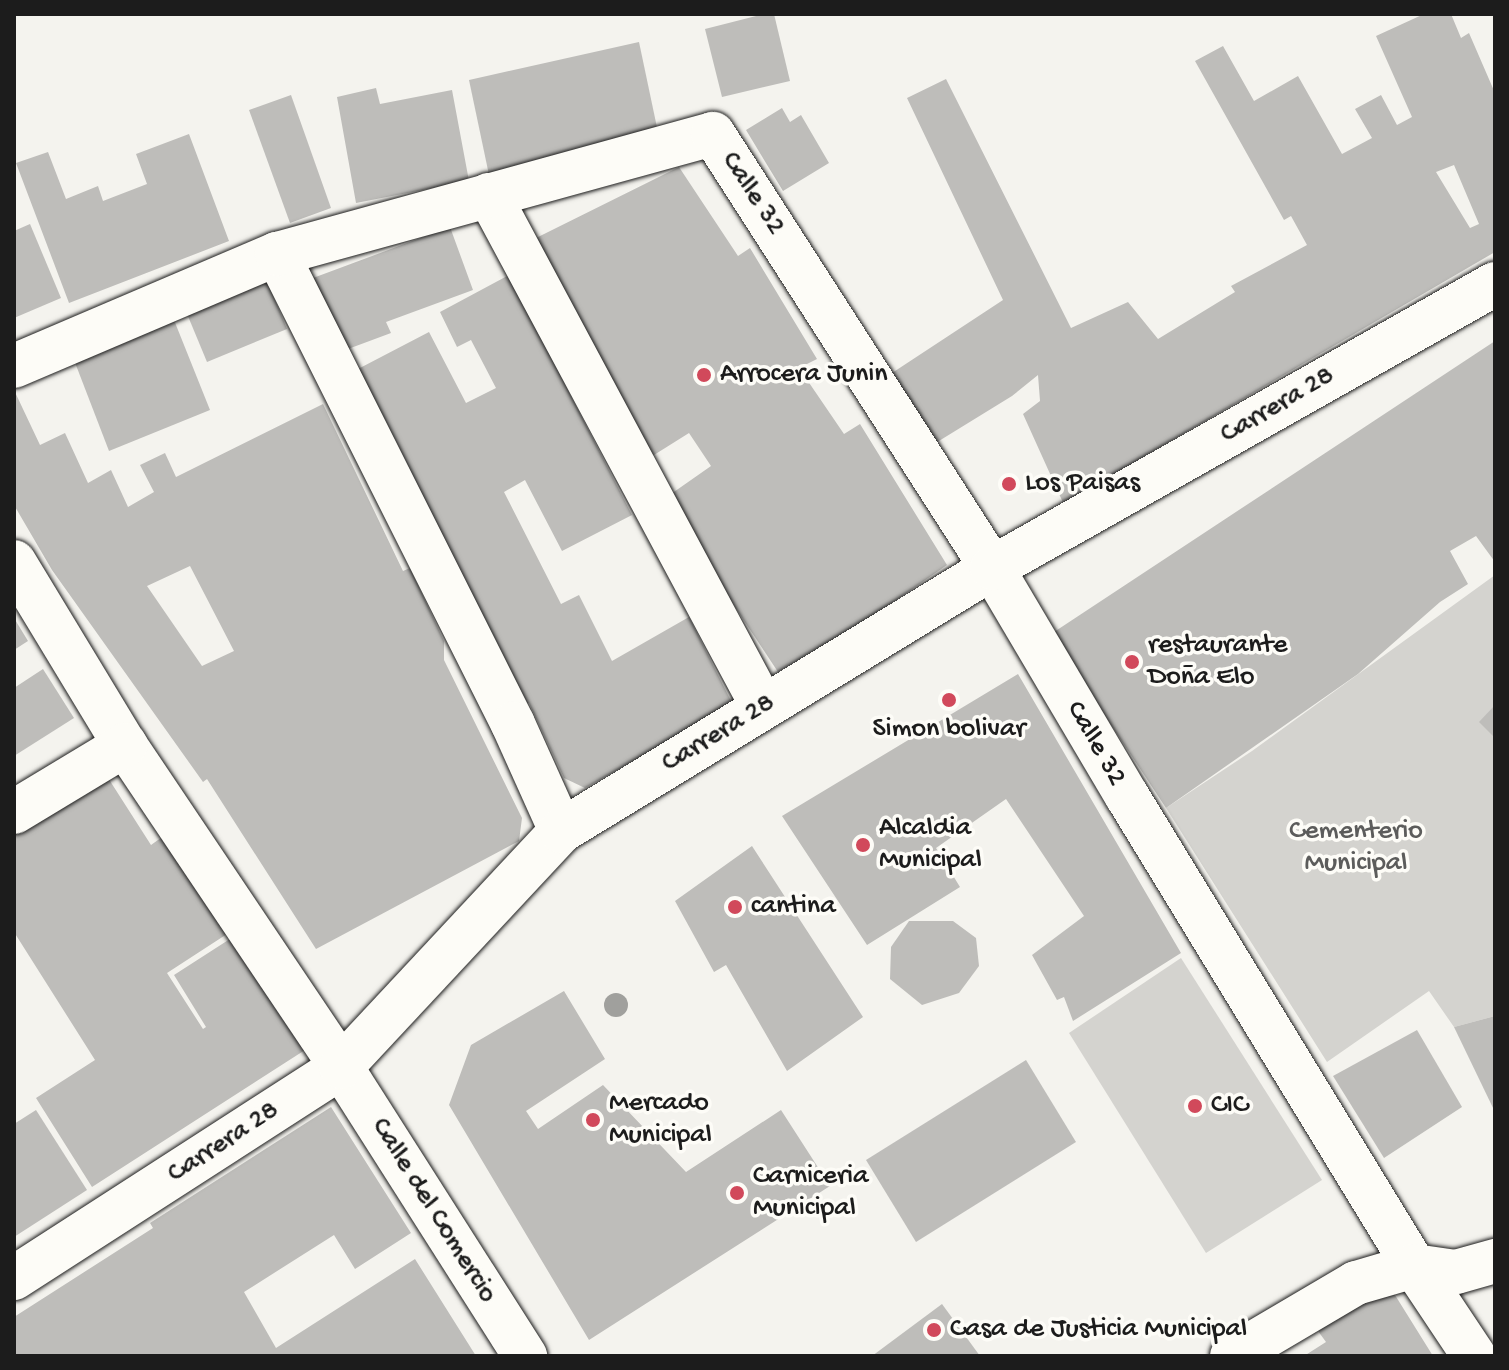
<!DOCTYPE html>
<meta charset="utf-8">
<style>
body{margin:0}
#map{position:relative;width:1509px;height:1370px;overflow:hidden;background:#f4f3ee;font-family:"Gochi Hand",sans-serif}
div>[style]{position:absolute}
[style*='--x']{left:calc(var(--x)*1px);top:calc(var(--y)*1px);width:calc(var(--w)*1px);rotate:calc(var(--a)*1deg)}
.green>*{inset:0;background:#d4d3cf}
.building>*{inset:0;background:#bebdba}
.roads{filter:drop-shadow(0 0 2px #1c1c1c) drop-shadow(0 0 2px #1c1c1c)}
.street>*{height:44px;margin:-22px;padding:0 22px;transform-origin:22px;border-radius:22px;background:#fdfcf7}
.secondary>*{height:44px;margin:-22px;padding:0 22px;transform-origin:22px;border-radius:22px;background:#fdfcf7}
.trees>*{width:24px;height:24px;margin:-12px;border-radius:50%;background:#a0a09d}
.dots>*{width:22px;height:22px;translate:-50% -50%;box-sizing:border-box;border:4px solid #fdfcf7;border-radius:50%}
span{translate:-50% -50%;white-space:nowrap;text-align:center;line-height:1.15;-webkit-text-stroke:7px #fdfcf7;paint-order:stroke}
.street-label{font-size:28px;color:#1c1c1c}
.poi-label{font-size:28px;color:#1c1c1c}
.left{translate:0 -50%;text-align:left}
.park-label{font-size:28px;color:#5c5c5b}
.frame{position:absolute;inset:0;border:16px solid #1c1c1c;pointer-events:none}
</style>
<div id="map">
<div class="green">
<div style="clip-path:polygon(1495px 575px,1495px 1016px,1454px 1027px,1429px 991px,1327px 1062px,1166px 808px,1252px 751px)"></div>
<div style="clip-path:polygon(1181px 958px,1322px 1180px,1206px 1253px,1069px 1033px)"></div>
</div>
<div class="building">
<div style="clip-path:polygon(764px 14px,774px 14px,790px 81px,722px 97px,705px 29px)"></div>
<div style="clip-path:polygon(evenodd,1424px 14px,1451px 14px,1461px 38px,1469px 33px,1495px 93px,1495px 252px,1138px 460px,1065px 507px,1023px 414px,1040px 401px,1038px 375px,1012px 396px,934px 444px,892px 373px,1003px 300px,907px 98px,946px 79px,1071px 328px,1128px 302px,1158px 339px,1235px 292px,1231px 286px,1307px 245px,1291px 216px,1284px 220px,1195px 61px,1223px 46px,1254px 101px,1298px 76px,1342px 154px,1372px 138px,1355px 109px,1381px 95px,1397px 125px,1412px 117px,1376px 36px,1424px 14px,1454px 165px,1479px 224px,1470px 228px,1436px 172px,1454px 165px)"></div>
<div style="clip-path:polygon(639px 42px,659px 137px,489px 175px,469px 80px)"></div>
<div style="clip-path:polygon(376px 88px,380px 104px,452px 90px,469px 181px,356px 203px,337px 97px)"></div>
<div style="clip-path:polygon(291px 95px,331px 208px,290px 223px,249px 110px)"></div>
<div style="clip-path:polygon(782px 108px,790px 122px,801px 115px,829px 163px,783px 191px,746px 130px)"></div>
<div style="clip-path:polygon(189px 134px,229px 241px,69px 303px,16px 163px,48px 152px,66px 199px,98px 186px,103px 201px,147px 184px,136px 154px)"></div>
<div style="clip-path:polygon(679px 167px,738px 256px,750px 248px,817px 359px,799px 368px,844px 434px,860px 424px,947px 565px,873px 616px,778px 672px,725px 592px,671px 494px,711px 466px,689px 433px,646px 460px,534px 239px)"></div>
<div style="clip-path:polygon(30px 224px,61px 298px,14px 318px,14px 231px)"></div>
<div style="clip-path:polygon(450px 227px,473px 290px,386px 322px,391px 333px,348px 349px,313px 278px)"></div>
<div style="clip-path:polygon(509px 275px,632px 515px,562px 551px,525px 480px,504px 492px,561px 604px,579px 595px,612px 661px,689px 617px,733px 705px,585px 788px,564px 778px,529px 703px,523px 706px,358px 369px,429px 332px,466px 403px,496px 388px,471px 340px,457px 347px,440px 312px)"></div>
<div style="clip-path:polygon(265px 276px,287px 329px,207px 362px,185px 309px)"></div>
<div style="clip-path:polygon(174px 320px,210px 410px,109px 451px,74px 360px)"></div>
<div style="clip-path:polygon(1495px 341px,1495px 562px,1476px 536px,1450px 551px,1468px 584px,1440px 602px,1358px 674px,1166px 808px,1051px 634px)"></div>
<div style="clip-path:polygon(evenodd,14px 390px,40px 445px,65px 433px,88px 483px,111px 470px,128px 507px,154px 492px,140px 465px,165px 453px,176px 477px,323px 404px,403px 571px,410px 568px,444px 641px,444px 660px,522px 818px,519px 841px,316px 949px,207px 779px,203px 782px,52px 570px,14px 505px,14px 390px,190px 566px,234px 651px,202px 666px,147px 586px,190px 566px)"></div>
<div style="clip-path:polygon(14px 618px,28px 641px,14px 650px)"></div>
<div style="clip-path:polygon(43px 669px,74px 718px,14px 756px,14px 688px)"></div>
<div style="clip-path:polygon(1018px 674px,1181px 953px,1073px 1021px,1064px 997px,1057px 1000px,1032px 955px,1084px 916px,1006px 799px,936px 848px,960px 887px,867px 945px,782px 816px)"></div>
<div style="clip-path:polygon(1495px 705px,1495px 738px,1479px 722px)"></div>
<div style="clip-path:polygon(103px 770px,151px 845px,165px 835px,227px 934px,167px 973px,203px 1029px,206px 1027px,174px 975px,233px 937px,305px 1050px,92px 1187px,36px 1098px,95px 1060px,14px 932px,14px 827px)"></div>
<div style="clip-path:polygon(752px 846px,863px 1017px,787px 1071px,726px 965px,714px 972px,675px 901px)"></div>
<div style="clip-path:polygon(909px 921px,953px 921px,976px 938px,979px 966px,959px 993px,922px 1005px,890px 979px,891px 947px)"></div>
<div style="clip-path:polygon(564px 991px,605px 1059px,526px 1111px,538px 1129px,603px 1085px,686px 1172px,781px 1110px,830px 1186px,589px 1340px,449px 1105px,471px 1045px)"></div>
<div style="clip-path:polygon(1495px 1016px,1495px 1110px,1494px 1110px,1454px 1027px)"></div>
<div style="clip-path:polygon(1417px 1030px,1462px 1107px,1384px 1158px,1333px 1076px)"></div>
<div style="clip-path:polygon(1026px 1060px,1076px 1142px,916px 1242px,866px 1160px)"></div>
<div style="clip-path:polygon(331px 1107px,411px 1233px,355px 1269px,334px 1235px,244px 1292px,276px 1348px,415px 1259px,476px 1356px,14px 1356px,14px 1317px,153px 1228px,150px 1223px)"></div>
<div style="clip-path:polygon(36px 1110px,87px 1190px,14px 1237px,14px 1124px)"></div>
<div style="clip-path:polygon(1390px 1287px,1433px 1356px,1304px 1356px,1326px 1342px,1318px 1331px)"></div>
<div style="clip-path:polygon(942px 1304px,980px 1356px,872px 1356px)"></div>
</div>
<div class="roads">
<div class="street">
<div style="--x:489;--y:195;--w:581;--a:61.85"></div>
<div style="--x:277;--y:254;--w:526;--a:63.34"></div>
<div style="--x:513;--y:724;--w:117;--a:65.8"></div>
<div style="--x:14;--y:366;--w:286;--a:-23.1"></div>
<div style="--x:277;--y:254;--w:452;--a:-15.4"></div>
<div style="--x:713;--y:134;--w:516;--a:57.26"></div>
<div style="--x:992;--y:568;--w:265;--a:59.4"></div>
<div style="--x:1127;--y:796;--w:551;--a:58.59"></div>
<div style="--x:1414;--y:1266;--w:108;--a:56.3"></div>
<div style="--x:14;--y:562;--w:214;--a:58.8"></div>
<div style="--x:125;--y:745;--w:388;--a:56.1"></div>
<div style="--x:341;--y:1067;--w:343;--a:57.5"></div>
<div style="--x:14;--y:812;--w:130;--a:-31.1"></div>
<div style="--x:14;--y:1278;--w:389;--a:-32.8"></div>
<div style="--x:341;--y:1067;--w:323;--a:-47"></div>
<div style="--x:561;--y:831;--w:505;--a:-31.39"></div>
<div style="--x:992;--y:568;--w:578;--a:-29.45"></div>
</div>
<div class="secondary">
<div style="--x:1232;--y:1356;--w:144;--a:-30.5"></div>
<div style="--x:1356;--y:1283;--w:60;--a:-16.3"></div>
<div style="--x:1414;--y:1266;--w:42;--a:8.1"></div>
<div style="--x:1456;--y:1272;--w:41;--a:-15.8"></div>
</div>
</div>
<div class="trees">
<div style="left:616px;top:1005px"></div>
</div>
<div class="dots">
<div style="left:704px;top:375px;background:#d1495b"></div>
<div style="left:1009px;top:484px;background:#d1495b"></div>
<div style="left:1132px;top:662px;background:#d1495b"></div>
<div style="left:949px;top:700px;background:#d1495b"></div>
<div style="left:863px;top:845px;background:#d1495b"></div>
<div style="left:735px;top:907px;background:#d1495b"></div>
<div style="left:1195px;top:1106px;background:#d1495b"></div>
<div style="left:593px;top:1120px;background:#d1495b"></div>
<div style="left:737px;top:1193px;background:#d1495b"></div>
<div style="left:934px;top:1330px;background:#d1495b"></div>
</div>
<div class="street-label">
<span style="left:752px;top:194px;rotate:57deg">Calle 32</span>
<span style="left:1278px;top:406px;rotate:-30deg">Carrera 28</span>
<span style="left:719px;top:734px;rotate:-31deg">Carrera 28</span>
<span style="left:1095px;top:744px;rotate:60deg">Calle 32</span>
<span style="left:224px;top:1143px;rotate:-33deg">Carrera 28</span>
<span style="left:433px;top:1211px;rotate:58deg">Calle del Comercio</span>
</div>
<div class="poi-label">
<span class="left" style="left:720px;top:375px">Arrocera Junin</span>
<span class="left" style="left:1025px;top:484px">Los Paisas</span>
<span class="left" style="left:1148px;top:662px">restaurante<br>Doña Elo</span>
<span style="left:949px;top:730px">Simon bolivar</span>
<span class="left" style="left:879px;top:845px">Alcaldia<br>Municipal</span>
<span class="left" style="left:751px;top:907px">cantina</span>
<span class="left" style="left:609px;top:1120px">Mercado<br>Municipal</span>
<span class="left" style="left:1211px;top:1106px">CIC</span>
<span class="left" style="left:753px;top:1193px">Carniceria<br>Municipal</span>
<span class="left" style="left:950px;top:1330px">Casa de Justicia Municipal</span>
</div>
<div class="park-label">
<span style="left:1356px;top:848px">Cementerio<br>Municipal</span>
</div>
<div class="frame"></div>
</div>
